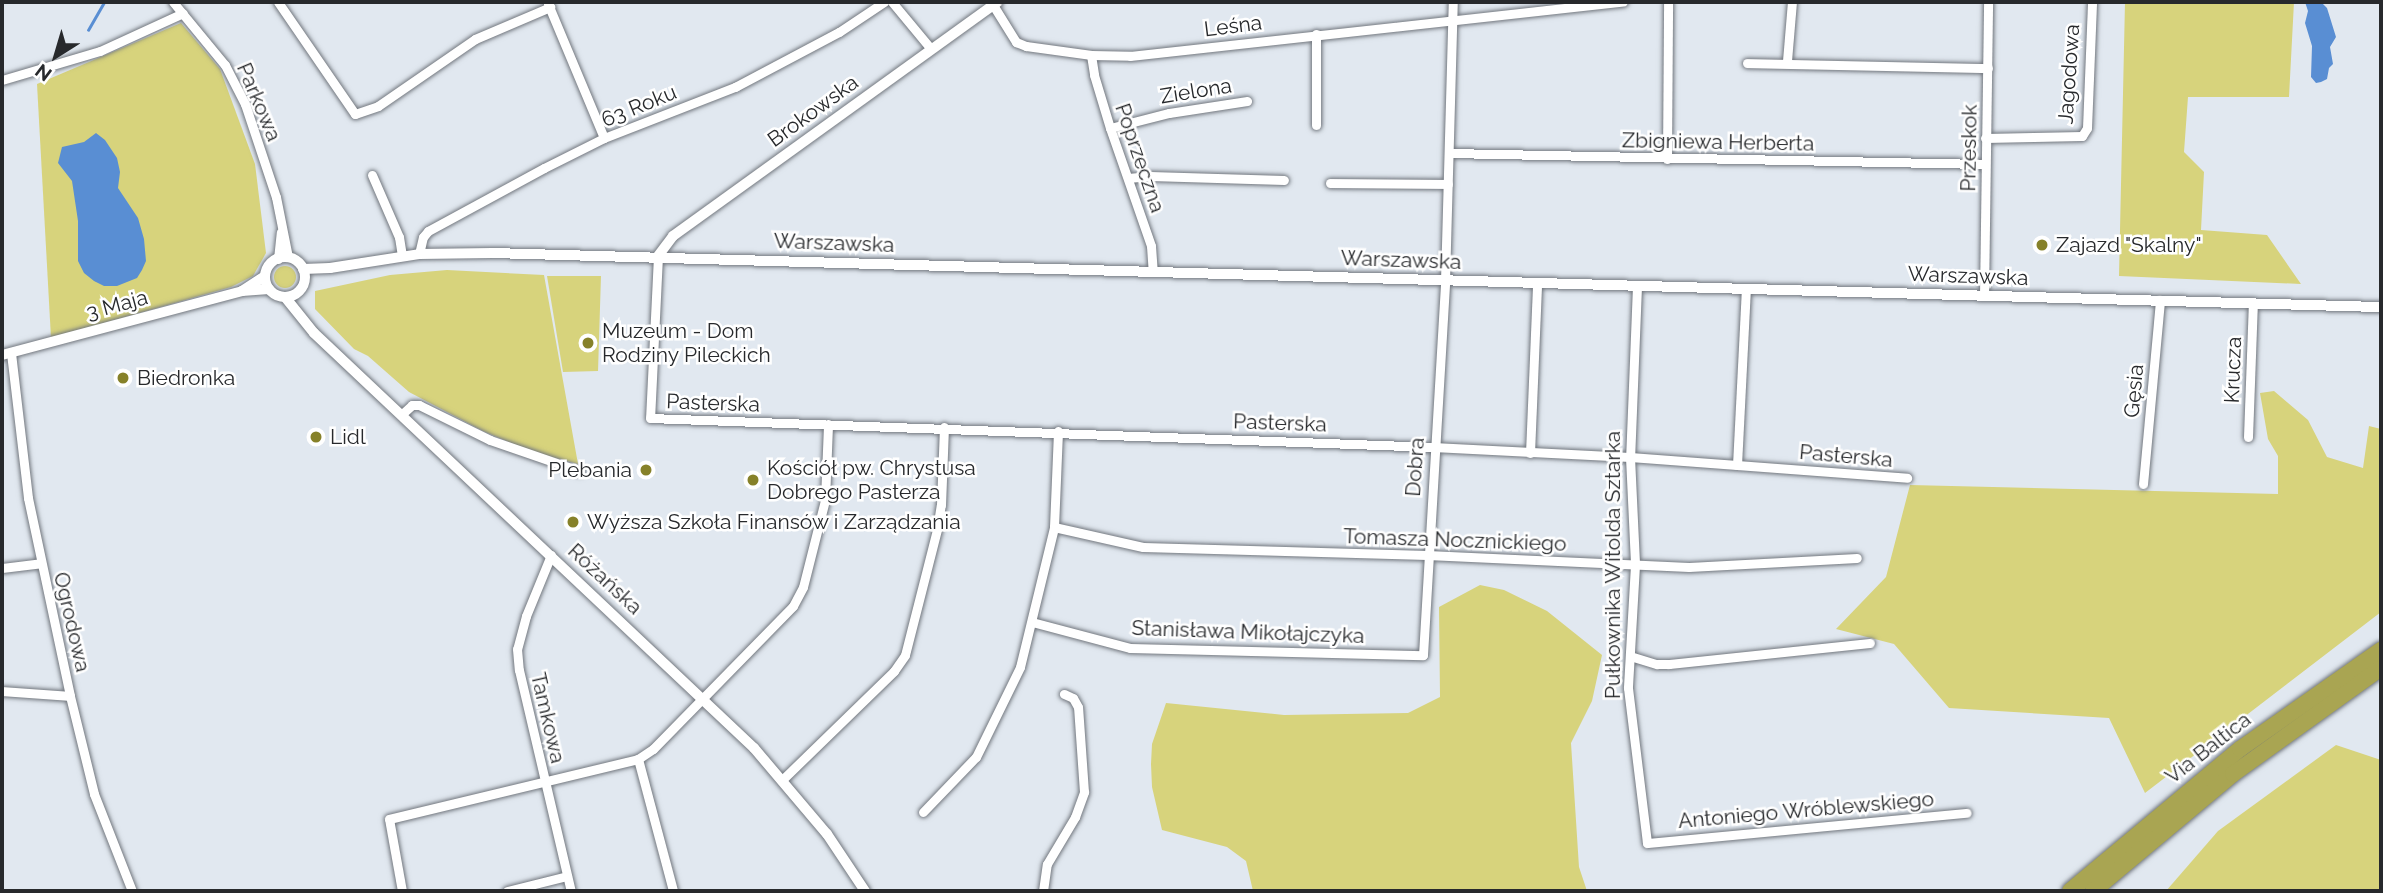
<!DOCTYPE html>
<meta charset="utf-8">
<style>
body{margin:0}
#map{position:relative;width:2383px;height:893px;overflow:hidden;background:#e1e8f0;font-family:Raleway,sans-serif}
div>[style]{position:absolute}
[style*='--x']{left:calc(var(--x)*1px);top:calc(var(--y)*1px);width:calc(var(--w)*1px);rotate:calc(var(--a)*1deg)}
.green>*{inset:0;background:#d7d37c}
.round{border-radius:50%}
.water>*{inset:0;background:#598ed3}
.stream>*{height:2.5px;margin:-1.25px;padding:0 1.25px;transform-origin:1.25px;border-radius:1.25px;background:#598ed3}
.roads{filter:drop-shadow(0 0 2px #72777e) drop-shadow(0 0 2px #72777e)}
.minor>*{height:9px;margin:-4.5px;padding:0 4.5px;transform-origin:4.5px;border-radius:4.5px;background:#fff}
.tertiary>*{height:10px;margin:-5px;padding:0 5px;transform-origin:5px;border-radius:5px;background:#fff}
.tertiary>.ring{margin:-5px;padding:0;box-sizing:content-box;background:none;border:10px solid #fff;border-radius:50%}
.motorway>*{height:16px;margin:-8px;padding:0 8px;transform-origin:8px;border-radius:8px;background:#a9a552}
.dots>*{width:19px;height:19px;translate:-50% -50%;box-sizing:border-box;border:4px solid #fff;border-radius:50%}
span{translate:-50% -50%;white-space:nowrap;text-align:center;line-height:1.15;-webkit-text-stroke:5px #fff;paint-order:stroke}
.street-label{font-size:21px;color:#27292c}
.poi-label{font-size:21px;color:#27292c}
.left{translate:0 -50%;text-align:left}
.right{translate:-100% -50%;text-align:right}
.frame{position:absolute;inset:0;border:4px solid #27292c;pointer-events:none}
.north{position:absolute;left:21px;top:21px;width:70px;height:70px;-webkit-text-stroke:5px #fff;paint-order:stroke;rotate:217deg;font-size:19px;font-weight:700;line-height:28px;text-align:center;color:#27292c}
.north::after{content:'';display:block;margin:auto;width:24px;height:32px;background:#27292c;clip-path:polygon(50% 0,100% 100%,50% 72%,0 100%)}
</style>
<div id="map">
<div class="green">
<div style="clip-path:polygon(2125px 2px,2294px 2px,2289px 97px,2188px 97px,2184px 152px,2204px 172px,2201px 230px,2267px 235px,2301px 284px,2119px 276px)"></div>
<div style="clip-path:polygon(181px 23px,220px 69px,255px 164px,266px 253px,253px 276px,231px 287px,51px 338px,37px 84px)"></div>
<div class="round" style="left:274px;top:266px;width:22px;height:22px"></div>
<div style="clip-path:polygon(447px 270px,544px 275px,578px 464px,530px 451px,483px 431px,409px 392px,368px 356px,354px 349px,315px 309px,315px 291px,390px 275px)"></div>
<div style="clip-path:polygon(547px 276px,601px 276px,598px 371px,563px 372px)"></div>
<div style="clip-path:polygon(2274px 391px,2308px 420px,2327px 457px,2363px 468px,2369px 426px,2381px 429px,2381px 612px,2145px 793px,2109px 718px,1949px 708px,1894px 644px,1836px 629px,1886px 577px,1910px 485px,2278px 494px,2278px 456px,2268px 439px,2260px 393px)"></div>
<div style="clip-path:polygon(1480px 585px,1504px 590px,1547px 611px,1602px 655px,1592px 701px,1571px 743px,1579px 867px,1587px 891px,1253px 891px,1246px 861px,1227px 847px,1162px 830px,1152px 787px,1151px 764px,1152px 744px,1166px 703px,1284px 715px,1408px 713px,1440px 697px,1439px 607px)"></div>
<div style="clip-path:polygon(2336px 745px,2381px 760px,2381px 891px,2166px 891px,2218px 831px)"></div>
</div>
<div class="water">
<div style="clip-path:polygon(2305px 2px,2321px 2px,2327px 8px,2336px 37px,2330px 47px,2333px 64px,2329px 68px,2327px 79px,2321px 82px,2316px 83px,2311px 77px,2312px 46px,2305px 23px,2308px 11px)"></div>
<div style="clip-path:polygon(96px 133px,105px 140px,117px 158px,120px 172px,118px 188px,138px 218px,144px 239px,146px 261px,142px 270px,137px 278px,117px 286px,104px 286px,94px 281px,84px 273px,78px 261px,78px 221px,72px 181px,58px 163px,62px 147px,84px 142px)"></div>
</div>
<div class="stream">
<div style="--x:88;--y:30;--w:32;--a:-60"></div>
</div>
<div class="roads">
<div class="minor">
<div style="--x:173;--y:2;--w:82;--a:50.5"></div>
<div style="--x:225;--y:65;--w:44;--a:62.9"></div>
<div style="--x:245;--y:104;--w:98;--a:71.6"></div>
<div style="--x:276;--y:197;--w:61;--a:78.7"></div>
<div style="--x:278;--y:2;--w:136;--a:55.5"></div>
<div style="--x:355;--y:114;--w:24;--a:-19"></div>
<div style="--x:378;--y:106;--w:118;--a:-34.6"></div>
<div style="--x:475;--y:39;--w:82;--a:-23.1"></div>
<div style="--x:892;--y:2;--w:61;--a:50.3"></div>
<div style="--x:548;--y:4;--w:145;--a:67.3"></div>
<div style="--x:993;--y:5;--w:44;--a:58.1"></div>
<div style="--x:1016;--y:42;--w:11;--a:22"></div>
<div style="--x:1026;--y:46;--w:66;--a:7.9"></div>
<div style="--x:1091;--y:55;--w:39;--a:1"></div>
<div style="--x:1130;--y:56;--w:496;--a:-6.3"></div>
<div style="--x:1316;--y:34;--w:91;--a:90"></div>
<div style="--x:1091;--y:55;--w:20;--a:81"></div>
<div style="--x:1094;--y:75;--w:55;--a:73.2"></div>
<div style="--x:1110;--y:128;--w:125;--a:70.8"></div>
<div style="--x:1151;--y:246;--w:26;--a:86"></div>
<div style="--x:1787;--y:61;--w:59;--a:-85.2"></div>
<div style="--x:1747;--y:63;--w:241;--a:1.2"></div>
<div style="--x:2;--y:80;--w:102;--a:-16.5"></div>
<div style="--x:100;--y:51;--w:91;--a:-24.6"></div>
<div style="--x:1110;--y:128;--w:61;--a:-14.3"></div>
<div style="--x:1169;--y:113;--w:79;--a:-8.7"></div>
<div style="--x:1985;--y:138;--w:97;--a:-1.2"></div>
<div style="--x:2082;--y:136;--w:9;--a:-58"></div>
<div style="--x:2087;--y:128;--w:126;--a:-87.7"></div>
<div style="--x:1449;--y:153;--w:536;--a:1.18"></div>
<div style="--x:1667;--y:159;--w:157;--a:-89.6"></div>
<div style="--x:372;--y:175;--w:68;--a:66.5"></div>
<div style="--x:399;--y:237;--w:18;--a:81"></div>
<div style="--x:1128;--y:178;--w:22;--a:-5"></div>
<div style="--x:1150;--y:176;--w:134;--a:1.7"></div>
<div style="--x:1330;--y:183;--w:118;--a:0.5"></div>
<div style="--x:419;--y:254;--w:17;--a:-77"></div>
<div style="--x:423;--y:237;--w:8;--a:-50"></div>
<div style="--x:428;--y:231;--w:132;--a:-28.5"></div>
<div style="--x:544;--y:168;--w:67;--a:-26.6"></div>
<div style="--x:604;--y:138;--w:141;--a:-21.3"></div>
<div style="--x:735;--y:87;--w:118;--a:-27.9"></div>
<div style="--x:839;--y:32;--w:54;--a:-33.7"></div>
<div style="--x:658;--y:256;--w:162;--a:92.8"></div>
<div style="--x:650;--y:418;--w:784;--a:2.12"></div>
<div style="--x:1433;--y:447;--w:197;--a:2.9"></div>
<div style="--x:1630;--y:457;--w:278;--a:4.3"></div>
<div style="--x:278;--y:259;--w:27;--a:-84"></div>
<div style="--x:1637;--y:286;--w:171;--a:92.3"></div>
<div style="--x:1630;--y:457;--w:108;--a:87.3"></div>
<div style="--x:1635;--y:565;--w:123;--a:93.3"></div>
<div style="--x:1628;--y:688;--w:156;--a:83"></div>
<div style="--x:1647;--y:843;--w:321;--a:-5.4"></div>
<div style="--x:1984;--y:296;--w:294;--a:-89.2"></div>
<div style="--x:11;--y:353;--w:146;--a:83.3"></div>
<div style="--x:28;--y:498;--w:202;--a:78"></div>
<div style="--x:70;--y:696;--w:101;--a:76.2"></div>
<div style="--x:94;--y:794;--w:104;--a:68.6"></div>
<div style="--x:401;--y:415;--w:15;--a:-42"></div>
<div style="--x:412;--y:405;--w:7;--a:0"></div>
<div style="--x:419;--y:405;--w:79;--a:26.2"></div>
<div style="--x:490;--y:440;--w:95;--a:19"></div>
<div style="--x:2248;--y:437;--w:134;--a:-87.9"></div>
<div style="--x:1530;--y:453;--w:170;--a:-87.6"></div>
<div style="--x:1737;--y:465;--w:176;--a:-87.1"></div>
<div style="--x:2143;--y:484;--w:185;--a:-84.7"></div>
<div style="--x:1054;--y:527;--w:91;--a:12.7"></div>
<div style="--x:1143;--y:547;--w:284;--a:1.6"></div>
<div style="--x:1427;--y:555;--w:262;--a:2.6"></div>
<div style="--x:1689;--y:567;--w:168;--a:-3.1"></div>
<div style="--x:551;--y:555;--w:66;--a:112.3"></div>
<div style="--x:526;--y:616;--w:34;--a:105"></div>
<div style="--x:517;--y:649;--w:21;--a:85"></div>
<div style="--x:519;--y:670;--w:227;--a:76.8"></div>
<div style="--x:2;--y:568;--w:39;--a:-7"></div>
<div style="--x:1032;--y:622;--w:101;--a:14.9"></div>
<div style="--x:1130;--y:648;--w:293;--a:1.4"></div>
<div style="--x:1423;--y:655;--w:375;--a:-86.6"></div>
<div style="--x:1445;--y:281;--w:279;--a:-88.4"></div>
<div style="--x:1630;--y:656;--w:28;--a:17"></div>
<div style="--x:1657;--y:664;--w:12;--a:0"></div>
<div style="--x:1669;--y:664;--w:202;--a:-6"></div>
<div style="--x:2;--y:691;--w:68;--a:4.2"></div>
<div style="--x:638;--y:759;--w:137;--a:75.1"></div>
<div style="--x:783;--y:779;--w:155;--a:-44.2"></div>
<div style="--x:894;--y:671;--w:19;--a:-55"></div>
<div style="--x:905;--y:655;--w:130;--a:-75.7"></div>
<div style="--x:937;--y:529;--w:24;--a:-81"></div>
<div style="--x:941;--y:505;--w:78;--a:-87.8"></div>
<div style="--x:923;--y:812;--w:76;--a:-46.1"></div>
<div style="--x:976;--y:757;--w:100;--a:-63.9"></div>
<div style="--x:1020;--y:667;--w:144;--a:-76.3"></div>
<div style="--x:1054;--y:527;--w:96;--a:-87.6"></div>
<div style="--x:402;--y:891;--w:73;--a:-100.2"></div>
<div style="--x:389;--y:819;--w:256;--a:-13.5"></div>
<div style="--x:638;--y:759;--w:18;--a:-34"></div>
<div style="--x:653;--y:749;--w:200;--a:-45.6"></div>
<div style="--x:793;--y:606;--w:21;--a:-62"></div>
<div style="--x:803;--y:587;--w:90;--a:-75.8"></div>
<div style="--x:825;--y:500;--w:76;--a:-87.7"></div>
<div style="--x:507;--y:891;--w:62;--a:-14"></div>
<div style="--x:1043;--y:891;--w:27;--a:-82"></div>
<div style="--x:1047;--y:864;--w:55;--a:-59.2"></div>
<div style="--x:1075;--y:817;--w:27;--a:-70"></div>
<div style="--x:1084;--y:792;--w:85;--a:-94"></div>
<div style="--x:1078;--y:707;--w:10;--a:-119"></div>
<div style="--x:1073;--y:698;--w:10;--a:-156"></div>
</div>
<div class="tertiary">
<div style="--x:658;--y:256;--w:25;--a:-53"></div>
<div style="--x:673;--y:236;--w:400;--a:-35.8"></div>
<div class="ring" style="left:265px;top:257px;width:30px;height:30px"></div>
<div style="--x:303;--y:269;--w:27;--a:-2"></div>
<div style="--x:330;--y:268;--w:90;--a:-8.9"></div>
<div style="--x:419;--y:254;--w:73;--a:-0.8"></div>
<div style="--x:492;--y:253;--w:1890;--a:1.64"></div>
<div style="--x:242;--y:291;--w:27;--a:-33"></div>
<div style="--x:285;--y:297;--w:46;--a:51.1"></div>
<div style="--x:314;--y:333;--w:605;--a:43.33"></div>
<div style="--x:754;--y:748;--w:113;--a:49.7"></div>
<div style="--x:827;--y:834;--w:69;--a:56.3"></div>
<div style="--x:2;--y:355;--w:248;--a:-14.9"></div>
<div style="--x:242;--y:291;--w:27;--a:-4"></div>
</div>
<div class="motorway">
<div style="--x:2070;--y:891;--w:222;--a:-39.9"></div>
<div style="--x:2240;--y:749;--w:172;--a:-35.1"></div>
<div style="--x:2093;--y:891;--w:182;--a:-39.9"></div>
<div style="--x:2233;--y:774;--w:182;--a:-35.6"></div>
</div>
</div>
<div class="dots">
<div style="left:2042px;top:245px;background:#868129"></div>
<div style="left:588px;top:343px;background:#868129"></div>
<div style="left:123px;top:378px;background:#868129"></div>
<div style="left:316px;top:437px;background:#868129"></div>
<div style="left:646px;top:470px;background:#868129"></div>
<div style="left:753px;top:480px;background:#868129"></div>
<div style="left:573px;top:522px;background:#868129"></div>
</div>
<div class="street-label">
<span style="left:1233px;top:26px;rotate:-7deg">Leśna</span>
<span style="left:2069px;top:74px;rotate:-86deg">Jagodowa</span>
<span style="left:1196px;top:91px;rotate:-9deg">Zielona</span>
<span style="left:259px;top:102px;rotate:67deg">Parkowa</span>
<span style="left:639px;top:106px;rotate:-22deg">63 Roku</span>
<span style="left:813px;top:111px;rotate:-36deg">Brokowska</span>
<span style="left:1718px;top:142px;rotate:1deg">Zbigniewa Herberta</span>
<span style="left:1969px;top:148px;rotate:-89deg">Przeskok</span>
<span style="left:1140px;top:158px;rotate:71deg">Poprzeczna</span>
<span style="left:834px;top:243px;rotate:2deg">Warszawska</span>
<span style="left:1401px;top:260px;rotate:2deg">Warszawska</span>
<span style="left:1968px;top:276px;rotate:2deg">Warszawska</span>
<span style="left:117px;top:305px;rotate:-15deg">3 Maja</span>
<span style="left:2233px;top:370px;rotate:-88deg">Krucza</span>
<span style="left:2134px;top:391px;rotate:-85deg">Gęsia</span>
<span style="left:713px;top:403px;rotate:2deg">Pasterska</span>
<span style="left:1280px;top:423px;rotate:2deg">Pasterska</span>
<span style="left:1846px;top:456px;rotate:5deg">Pasterska</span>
<span style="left:1415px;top:467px;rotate:-86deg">Dobra</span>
<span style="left:1455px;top:540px;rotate:2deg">Tomasza Nocznickiego</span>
<span style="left:1613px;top:565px;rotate:-90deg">Pułkownika Witolda Sztarka</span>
<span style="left:605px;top:579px;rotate:43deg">Różańska</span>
<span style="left:72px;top:622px;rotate:77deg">Ogrodowa</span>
<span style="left:1248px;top:632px;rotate:2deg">Stanisława Mikołajczyka</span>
<span style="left:548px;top:718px;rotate:77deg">Tamkowa</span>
<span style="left:2208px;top:748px;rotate:-38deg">Via Baltica</span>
<span style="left:1806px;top:810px;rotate:-5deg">Antoniego Wróblewskiego</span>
</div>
<div class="poi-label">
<span class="left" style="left:2056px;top:245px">Zajazd "Skalny"</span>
<span class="left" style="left:602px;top:343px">Muzeum - Dom<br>Rodziny Pileckich</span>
<span class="left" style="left:137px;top:378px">Biedronka</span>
<span class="left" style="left:330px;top:437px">Lidl</span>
<span class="left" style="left:767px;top:480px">Kościół pw. Chrystusa<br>Dobrego Pasterza</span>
<span class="right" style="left:632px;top:470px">Plebania</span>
<span class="left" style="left:587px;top:522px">Wyższa Szkoła Finansów i Zarządzania</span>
</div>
<div class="frame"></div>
<div class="north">N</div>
</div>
